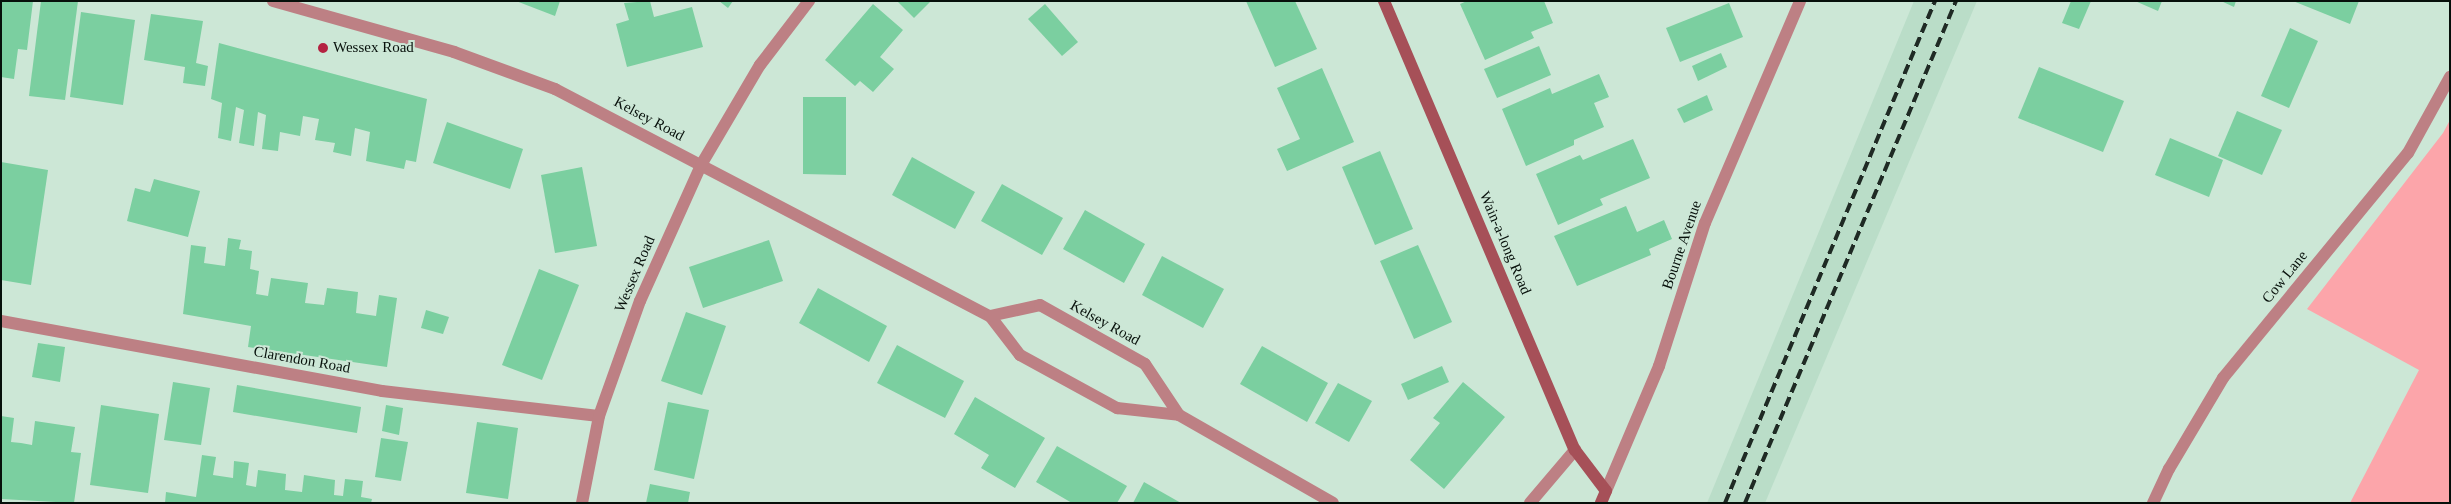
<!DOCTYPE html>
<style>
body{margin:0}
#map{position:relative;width:2451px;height:504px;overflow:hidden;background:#cce7d6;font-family:Georgia,serif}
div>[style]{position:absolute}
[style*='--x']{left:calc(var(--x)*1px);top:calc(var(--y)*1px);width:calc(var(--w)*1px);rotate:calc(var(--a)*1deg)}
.built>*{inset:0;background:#baddc8}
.green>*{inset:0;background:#fca5aa}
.building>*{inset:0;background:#7bcfa0}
.lane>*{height:12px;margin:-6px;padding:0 6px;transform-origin:6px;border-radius:6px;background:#bd8084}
.street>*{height:12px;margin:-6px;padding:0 6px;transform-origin:6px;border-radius:6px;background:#bd8084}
.secondary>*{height:12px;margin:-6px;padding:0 6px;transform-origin:6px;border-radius:6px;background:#a65058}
.rail>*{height:4px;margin-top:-2px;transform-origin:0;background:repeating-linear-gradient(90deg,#1f2a24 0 10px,transparent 0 15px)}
.dots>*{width:14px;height:14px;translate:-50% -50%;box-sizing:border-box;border:2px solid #cce7d6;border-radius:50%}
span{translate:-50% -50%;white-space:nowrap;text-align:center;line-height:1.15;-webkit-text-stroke:4px #cce7d6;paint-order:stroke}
.poi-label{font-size:15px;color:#07100b}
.left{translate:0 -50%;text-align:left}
.street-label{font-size:15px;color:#07100b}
.frame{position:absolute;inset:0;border:2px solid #07100b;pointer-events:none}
</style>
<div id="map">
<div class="built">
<div style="clip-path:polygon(1914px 1px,1977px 1px,1765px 503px,1707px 503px)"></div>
</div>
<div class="green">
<div style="clip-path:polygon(2450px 120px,2450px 503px,2350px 503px,2419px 370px,2307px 309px,2443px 133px)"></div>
</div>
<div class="building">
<div style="clip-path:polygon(1px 1px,33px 1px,27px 50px,18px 49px,14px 79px,1px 77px)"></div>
<div style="clip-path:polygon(41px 1px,78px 1px,65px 100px,29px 96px)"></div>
<div style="clip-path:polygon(516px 1px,560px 1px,555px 16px)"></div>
<div style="clip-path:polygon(650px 1px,654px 17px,692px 7px,703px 47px,627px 67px,616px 24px,629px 20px,624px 3px)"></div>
<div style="clip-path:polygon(719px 1px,733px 1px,728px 8px)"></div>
<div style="clip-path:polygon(897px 1px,931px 1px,914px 18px)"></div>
<div style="clip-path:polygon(1246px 1px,1295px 1px,1317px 49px,1275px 67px)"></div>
<div style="clip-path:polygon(1467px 1px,1544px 1px,1553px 23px,1531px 32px,1534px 38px,1485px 60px,1460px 4px)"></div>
<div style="clip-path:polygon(2071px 1px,2091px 1px,2079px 29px,2062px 23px)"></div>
<div style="clip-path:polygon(2135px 1px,2162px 1px,2158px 11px)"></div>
<div style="clip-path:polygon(2221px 1px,2236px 1px,2234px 7px)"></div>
<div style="clip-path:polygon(2293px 1px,2359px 1px,2350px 24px)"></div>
<div style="clip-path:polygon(1729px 3px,1743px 37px,1680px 62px,1666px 28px)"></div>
<div style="clip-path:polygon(873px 4px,903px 30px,880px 57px,894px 69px,873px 92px,860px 81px,855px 86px,825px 60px)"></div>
<div style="clip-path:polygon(1045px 4px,1078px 42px,1062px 56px,1028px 19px)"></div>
<div style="clip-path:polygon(81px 12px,135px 20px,123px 105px,70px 97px)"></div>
<div style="clip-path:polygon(151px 14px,203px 21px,196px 63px,208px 66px,205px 86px,183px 83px,185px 67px,144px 60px)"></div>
<div style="clip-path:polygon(2290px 28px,2318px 41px,2289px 108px,2261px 96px)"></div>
<div style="clip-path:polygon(219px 43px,427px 99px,416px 162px,406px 160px,404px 169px,366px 161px,370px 132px,355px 128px,351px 156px,333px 152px,335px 143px,315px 140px,319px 119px,303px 116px,300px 136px,280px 132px,278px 151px,262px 149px,266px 115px,258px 112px,254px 146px,239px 143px,244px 110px,236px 107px,231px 141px,218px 138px,222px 103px,211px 99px)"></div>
<div style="clip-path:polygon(1539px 46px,1551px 75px,1497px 98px,1484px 69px)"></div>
<div style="clip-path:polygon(1721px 53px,1727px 67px,1698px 81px,1692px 66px)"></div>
<div style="clip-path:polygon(2039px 67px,2124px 101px,2103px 152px,2018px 118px)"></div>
<div style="clip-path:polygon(1322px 68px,1354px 142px,1287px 171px,1277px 149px,1300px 139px,1277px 88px)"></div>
<div style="clip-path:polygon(1599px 74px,1609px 97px,1594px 103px,1604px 127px,1574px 140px,1574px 145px,1526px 166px,1502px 109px,1550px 88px,1552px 94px)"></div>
<div style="clip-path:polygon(1707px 95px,1713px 110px,1684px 123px,1677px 109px)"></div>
<div style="clip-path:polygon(803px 97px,846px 97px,846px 175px,803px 174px)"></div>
<div style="clip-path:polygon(2237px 111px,2282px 130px,2262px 175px,2218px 156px)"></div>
<div style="clip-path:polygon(447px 122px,523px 149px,510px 189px,433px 163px)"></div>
<div style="clip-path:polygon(2170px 138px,2223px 160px,2209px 197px,2155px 175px)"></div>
<div style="clip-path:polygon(1633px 139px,1650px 178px,1600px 199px,1603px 205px,1558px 225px,1536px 174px,1580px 155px,1583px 160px)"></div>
<div style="clip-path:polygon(1380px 151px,1413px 229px,1375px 245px,1342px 167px)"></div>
<div style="clip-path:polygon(912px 157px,975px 192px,955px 229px,892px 195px)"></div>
<div style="clip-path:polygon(1px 162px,48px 170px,31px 285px,1px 280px)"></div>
<div style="clip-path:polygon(582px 167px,597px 246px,555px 253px,541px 175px)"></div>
<div style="clip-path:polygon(154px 179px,200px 191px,188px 237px,127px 221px,135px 188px,150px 192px)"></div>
<div style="clip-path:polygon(1002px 184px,1063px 218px,1042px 255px,981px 221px)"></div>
<div style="clip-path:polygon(1626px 206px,1637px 232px,1664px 220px,1672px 239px,1649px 249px,1651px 255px,1577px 286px,1554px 236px)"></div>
<div style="clip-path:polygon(1085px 210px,1145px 244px,1124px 283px,1063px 249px)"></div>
<div style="clip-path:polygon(228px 238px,241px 240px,239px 249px,252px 251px,250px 269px,259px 271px,256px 294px,268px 296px,271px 278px,308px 283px,305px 303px,324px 305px,327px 288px,358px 292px,356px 313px,376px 316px,379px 295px,397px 298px,387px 367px,248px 347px,251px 326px,183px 314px,191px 245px,206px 247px,204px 263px,225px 266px)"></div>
<div style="clip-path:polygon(769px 240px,783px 281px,703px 308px,689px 267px)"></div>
<div style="clip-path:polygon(1418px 245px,1452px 322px,1414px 339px,1380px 261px)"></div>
<div style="clip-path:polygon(1162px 256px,1224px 289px,1203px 328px,1142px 295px)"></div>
<div style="clip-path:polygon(539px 269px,579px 285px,542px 380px,502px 365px)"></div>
<div style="clip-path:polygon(818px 288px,887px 326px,869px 362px,799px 323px)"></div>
<div style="clip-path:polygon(426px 310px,449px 317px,443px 334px,421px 328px)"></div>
<div style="clip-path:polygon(686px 312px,726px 326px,702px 395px,661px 381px)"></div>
<div style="clip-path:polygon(38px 343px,65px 347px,60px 382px,32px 377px)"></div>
<div style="clip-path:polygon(897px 345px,964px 381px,945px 418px,877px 383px)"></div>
<div style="clip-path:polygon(1262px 346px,1328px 383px,1307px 422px,1240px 384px)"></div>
<div style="clip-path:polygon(1442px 366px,1449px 382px,1408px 400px,1401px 384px)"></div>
<div style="clip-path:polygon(173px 382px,210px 388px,201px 445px,164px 440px)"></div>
<div style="clip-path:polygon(1463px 382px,1505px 417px,1444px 489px,1410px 460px,1440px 423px,1433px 418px)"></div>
<div style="clip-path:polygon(1338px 383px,1372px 401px,1349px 442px,1315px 423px)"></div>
<div style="clip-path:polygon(237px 385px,361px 407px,357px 433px,233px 412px)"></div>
<div style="clip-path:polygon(975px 397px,1045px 438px,1015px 488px,981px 468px,989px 455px,954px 434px)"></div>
<div style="clip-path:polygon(668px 402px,709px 410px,694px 479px,654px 470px)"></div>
<div style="clip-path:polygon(101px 405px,159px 414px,148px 493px,90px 485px)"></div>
<div style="clip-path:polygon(386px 405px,403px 408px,399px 435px,382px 431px)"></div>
<div style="clip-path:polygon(1px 416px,14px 418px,11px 442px,21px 443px,32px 445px,35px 421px,75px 427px,71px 452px,81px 453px,74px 503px,1px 499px)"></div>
<div style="clip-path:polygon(477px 422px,518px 428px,508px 499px,466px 493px)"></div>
<div style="clip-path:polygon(381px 438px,408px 442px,401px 481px,375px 477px)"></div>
<div style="clip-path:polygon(1057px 446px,1127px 486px,1117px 503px,1072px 503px,1036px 482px)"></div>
<div style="clip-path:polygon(202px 455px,216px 457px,213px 475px,233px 478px,234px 461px,249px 463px,246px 485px,256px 487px,258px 470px,286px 474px,285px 490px,302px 492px,304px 475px,335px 480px,334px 495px,343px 496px,345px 479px,363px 481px,361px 497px,372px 499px,371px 503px,165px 503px,166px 492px,196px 497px)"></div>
<div style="clip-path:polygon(1144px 482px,1181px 503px,1133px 503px)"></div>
<div style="clip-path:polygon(650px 484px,690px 492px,688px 503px,646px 503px)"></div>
</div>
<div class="lane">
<div style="--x:2153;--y:503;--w:38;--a:-65"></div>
<div style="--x:2169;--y:469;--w:106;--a:-59.3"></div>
<div style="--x:2223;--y:378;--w:291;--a:-50.6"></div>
<div style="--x:2408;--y:153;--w:87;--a:-61.1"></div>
</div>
<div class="street">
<div style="--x:273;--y:1;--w:188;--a:15.7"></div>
<div style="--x:454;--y:52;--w:108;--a:20.1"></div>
<div style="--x:555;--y:89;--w:491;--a:27.6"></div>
<div style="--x:990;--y:316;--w:49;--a:52.4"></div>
<div style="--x:1020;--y:355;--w:111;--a:28.7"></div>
<div style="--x:1117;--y:408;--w:62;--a:6.4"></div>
<div style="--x:1179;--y:415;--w:177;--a:29.7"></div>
<div style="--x:990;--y:316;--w:51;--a:-12.4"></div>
<div style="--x:1040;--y:305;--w:120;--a:29.3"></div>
<div style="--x:1145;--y:364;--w:61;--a:56.3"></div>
<div style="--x:1;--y:321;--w:387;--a:10.4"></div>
<div style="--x:382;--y:391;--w:218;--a:6.6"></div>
<div style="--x:1606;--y:491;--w:136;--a:-67"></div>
<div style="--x:1659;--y:366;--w:150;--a:-72.2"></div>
<div style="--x:1705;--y:223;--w:241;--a:-66.8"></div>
<div style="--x:582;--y:503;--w:89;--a:-78.9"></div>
<div style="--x:599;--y:416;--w:122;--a:-70.4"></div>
<div style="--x:640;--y:301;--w:149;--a:-65.8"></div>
<div style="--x:701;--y:165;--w:116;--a:-59.5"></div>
<div style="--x:760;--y:65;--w:81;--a:-52.6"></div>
<div style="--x:1530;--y:503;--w:70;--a:-49.7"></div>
</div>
<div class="secondary">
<div style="--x:1384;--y:1;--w:488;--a:67"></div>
<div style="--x:1575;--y:450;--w:51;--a:52.9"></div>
<div style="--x:1606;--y:491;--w:13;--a:113"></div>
</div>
<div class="rail">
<div style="--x:1725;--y:503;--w:544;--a:-67.3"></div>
<div style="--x:1745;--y:503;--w:545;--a:-67.2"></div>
</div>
<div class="dots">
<div style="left:323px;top:48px;background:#b42241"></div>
</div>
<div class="poi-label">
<span class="left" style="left:333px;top:48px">Wessex Road</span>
</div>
<div class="street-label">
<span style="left:649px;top:119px;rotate:28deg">Kelsey Road</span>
<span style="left:1505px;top:243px;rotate:67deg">Wain-a-long Road</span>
<span style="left:1682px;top:245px;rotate:-71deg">Bourne Avenue</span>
<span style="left:635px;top:274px;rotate:-67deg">Wessex Road</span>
<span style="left:2285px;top:277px;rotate:-51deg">Cow Lane</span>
<span style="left:1105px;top:323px;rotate:29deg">Kelsey Road</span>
<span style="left:302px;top:360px;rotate:10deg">Clarendon Road</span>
</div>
<div class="frame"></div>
</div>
